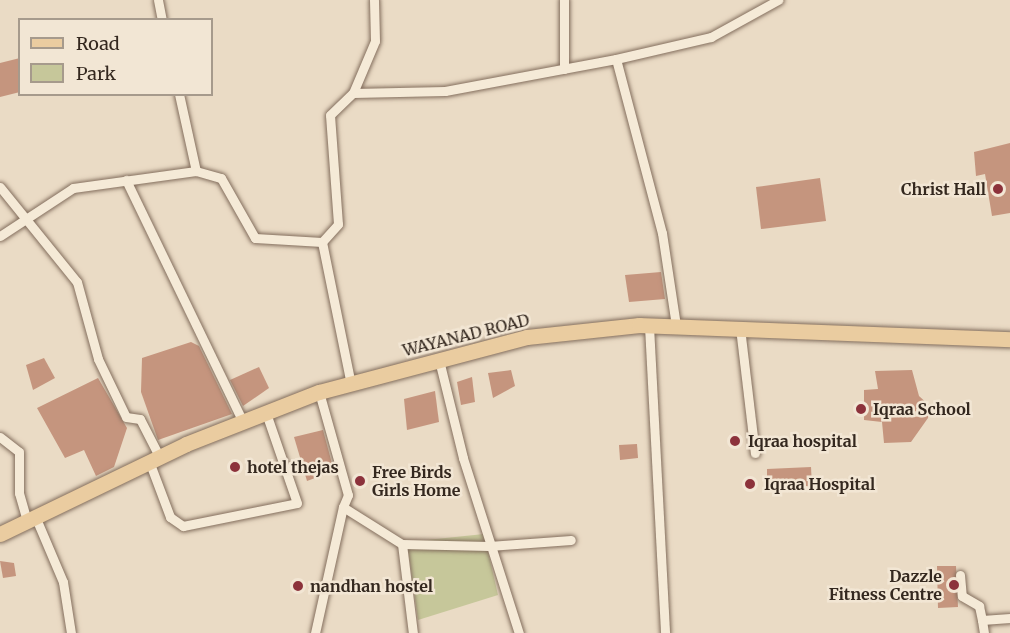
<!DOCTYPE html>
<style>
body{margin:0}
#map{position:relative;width:1010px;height:633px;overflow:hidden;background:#eadbc5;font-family:Merriweather,serif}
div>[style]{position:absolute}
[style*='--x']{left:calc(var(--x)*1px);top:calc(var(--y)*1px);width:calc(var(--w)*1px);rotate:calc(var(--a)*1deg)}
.green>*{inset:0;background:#c6c79a}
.building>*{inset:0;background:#c5957e}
.roads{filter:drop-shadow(0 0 2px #836e5d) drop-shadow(0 0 2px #836e5d)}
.street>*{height:9px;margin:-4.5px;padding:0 4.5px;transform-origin:4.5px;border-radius:4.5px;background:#f5ead7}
.primary>*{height:15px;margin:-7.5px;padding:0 7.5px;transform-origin:7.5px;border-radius:7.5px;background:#eacca0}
.dots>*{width:16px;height:16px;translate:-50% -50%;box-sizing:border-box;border:3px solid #f2e6d4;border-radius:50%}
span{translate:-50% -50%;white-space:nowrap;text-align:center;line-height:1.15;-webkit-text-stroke:5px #f2e6d4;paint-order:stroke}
.poi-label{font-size:16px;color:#34281f;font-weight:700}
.right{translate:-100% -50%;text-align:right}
.left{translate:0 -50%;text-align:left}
.street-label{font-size:16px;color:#34281f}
.legend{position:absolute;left:18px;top:18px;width:195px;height:78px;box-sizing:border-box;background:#f2e6d4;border:2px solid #a69a8c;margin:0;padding:8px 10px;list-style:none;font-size:18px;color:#34281f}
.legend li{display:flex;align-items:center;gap:12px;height:30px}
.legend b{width:30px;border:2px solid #a69a8c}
</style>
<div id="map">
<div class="green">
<div style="clip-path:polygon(484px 534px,498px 595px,418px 620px,407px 542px)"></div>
</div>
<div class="building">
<div style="clip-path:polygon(20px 58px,20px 92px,0 97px,0 63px)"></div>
<div style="clip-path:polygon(1010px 143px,1010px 213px,992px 216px,985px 174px,976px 176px,974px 152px)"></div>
<div style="clip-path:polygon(820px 178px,826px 221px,761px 229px,756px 187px)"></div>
<div style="clip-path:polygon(661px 272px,665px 299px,629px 302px,625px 275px)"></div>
<div style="clip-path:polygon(191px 342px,199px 346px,232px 414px,158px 440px,141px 392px,142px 358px)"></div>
<div style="clip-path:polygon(44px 358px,55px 378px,33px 390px,26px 365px)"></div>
<div style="clip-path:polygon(259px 367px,269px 388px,243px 406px,230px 380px)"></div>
<div style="clip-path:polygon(511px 370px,515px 386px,493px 398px,488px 373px)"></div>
<div style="clip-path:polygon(912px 370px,919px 396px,930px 406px,928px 418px,911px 442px,884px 443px,882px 422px,864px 420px,864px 390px,878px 389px,875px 371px)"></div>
<div style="clip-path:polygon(472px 377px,475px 402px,461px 405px,457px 382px)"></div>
<div style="clip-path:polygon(98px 378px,127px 428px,114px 467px,96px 476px,84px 450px,65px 458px,37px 408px)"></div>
<div style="clip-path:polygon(435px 391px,439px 422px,407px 430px,404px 399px)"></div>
<div style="clip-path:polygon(323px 430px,334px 471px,307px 481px,294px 437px)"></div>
<div style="clip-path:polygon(637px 444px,638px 458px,620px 460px,619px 445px)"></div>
<div style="clip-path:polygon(811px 467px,812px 486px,767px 488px,767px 469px)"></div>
<div style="clip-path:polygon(0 561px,14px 563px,16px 576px,3px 578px)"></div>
<div style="clip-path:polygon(937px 566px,956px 566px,958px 607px,938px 608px)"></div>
</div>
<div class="roads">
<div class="street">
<div style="--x:158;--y:0;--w:20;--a:79"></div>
<div style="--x:616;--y:59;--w:180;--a:75.2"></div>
<div style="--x:662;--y:233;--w:94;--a:81.4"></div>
<div style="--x:564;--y:69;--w:69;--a:-90"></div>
<div style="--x:353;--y:93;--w:92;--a:-1.2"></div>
<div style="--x:445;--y:91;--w:174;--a:-10.6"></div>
<div style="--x:616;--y:59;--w:98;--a:-13"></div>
<div style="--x:711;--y:37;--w:77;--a:-28.9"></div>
<div style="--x:179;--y:94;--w:79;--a:77.6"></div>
<div style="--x:126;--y:180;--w:269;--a:64.2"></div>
<div style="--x:0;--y:187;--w:122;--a:51"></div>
<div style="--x:77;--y:282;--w:80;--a:74.7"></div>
<div style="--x:98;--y:359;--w:64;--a:64.2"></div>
<div style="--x:126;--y:417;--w:14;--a:8"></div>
<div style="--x:140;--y:419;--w:42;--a:62.8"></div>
<div style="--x:0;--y:236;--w:87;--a:-33.3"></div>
<div style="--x:73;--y:188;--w:124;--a:-7.9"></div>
<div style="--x:196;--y:171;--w:26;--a:16"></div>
<div style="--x:221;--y:178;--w:69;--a:60.5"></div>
<div style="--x:255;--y:238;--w:67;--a:3.4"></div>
<div style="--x:322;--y:242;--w:145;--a:78.5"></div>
<div style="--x:322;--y:242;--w:24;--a:-48"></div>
<div style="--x:338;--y:224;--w:109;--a:-94.2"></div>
<div style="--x:330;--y:115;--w:32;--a:-44"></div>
<div style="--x:353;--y:93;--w:56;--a:-67.1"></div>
<div style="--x:375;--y:41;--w:41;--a:-91.4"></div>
<div style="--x:649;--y:326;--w:307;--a:87"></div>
<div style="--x:740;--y:328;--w:126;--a:83.2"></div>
<div style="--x:439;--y:360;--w:101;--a:76.2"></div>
<div style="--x:463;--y:458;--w:184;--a:72.3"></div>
<div style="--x:319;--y:392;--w:107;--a:74.3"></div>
<div style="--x:348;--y:495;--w:13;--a:113"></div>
<div style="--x:0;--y:437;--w:24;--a:38"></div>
<div style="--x:19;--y:452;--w:41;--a:90"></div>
<div style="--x:19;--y:493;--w:29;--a:74"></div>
<div style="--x:149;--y:461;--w:60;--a:69.4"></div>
<div style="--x:170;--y:517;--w:16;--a:35"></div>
<div style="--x:183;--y:526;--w:116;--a:-11.4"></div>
<div style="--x:297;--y:503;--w:95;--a:-109"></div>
<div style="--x:35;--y:516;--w:72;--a:67"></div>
<div style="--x:63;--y:582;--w:52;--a:81.1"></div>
<div style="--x:402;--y:544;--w:90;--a:83"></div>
<div style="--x:960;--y:575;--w:21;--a:85"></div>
<div style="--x:962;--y:596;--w:20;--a:30"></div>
<div style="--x:979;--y:606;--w:14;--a:78"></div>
<div style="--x:315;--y:633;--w:129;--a:-77.5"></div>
<div style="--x:343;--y:507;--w:70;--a:32.1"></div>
<div style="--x:402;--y:544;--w:87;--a:1.3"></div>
<div style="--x:489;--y:546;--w:82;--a:-4.2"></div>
<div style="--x:984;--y:633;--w:13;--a:-99"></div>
<div style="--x:982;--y:620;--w:28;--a:-4"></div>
</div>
<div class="primary">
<div style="--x:0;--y:534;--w:207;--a:-25.8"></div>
<div style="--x:186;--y:444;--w:143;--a:-21.4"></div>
<div style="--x:319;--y:392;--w:215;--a:-14.8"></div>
<div style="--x:527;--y:337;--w:113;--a:-6.1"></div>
<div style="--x:639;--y:325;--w:371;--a:2.2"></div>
</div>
</div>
<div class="dots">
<div style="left:998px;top:189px;background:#8c323b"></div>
<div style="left:861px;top:409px;background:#8c323b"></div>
<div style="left:735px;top:441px;background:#8c323b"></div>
<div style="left:235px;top:467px;background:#8c323b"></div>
<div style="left:360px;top:481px;background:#8c323b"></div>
<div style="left:750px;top:484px;background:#8c323b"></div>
<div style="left:954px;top:585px;background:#8c323b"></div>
<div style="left:298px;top:586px;background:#8c323b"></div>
</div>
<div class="poi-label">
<span class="right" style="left:986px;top:189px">Christ Hall</span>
<span class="left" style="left:873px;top:409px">Iqraa School</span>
<span class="left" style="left:748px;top:441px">Iqraa hospital</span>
<span class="left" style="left:247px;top:467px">hotel thejas</span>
<span class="left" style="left:372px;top:481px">Free Birds<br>Girls Home</span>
<span class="left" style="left:764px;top:484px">Iqraa Hospital</span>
<span class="right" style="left:942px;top:585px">Dazzle<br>Fitness Centre</span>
<span class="left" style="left:310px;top:586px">nandhan hostel</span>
</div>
<div class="street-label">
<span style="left:466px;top:335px;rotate:-14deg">WAYANAD ROAD</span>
</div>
<ul class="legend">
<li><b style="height:8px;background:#eacca0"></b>Road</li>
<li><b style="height:16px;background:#c6c79a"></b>Park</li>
</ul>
</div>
